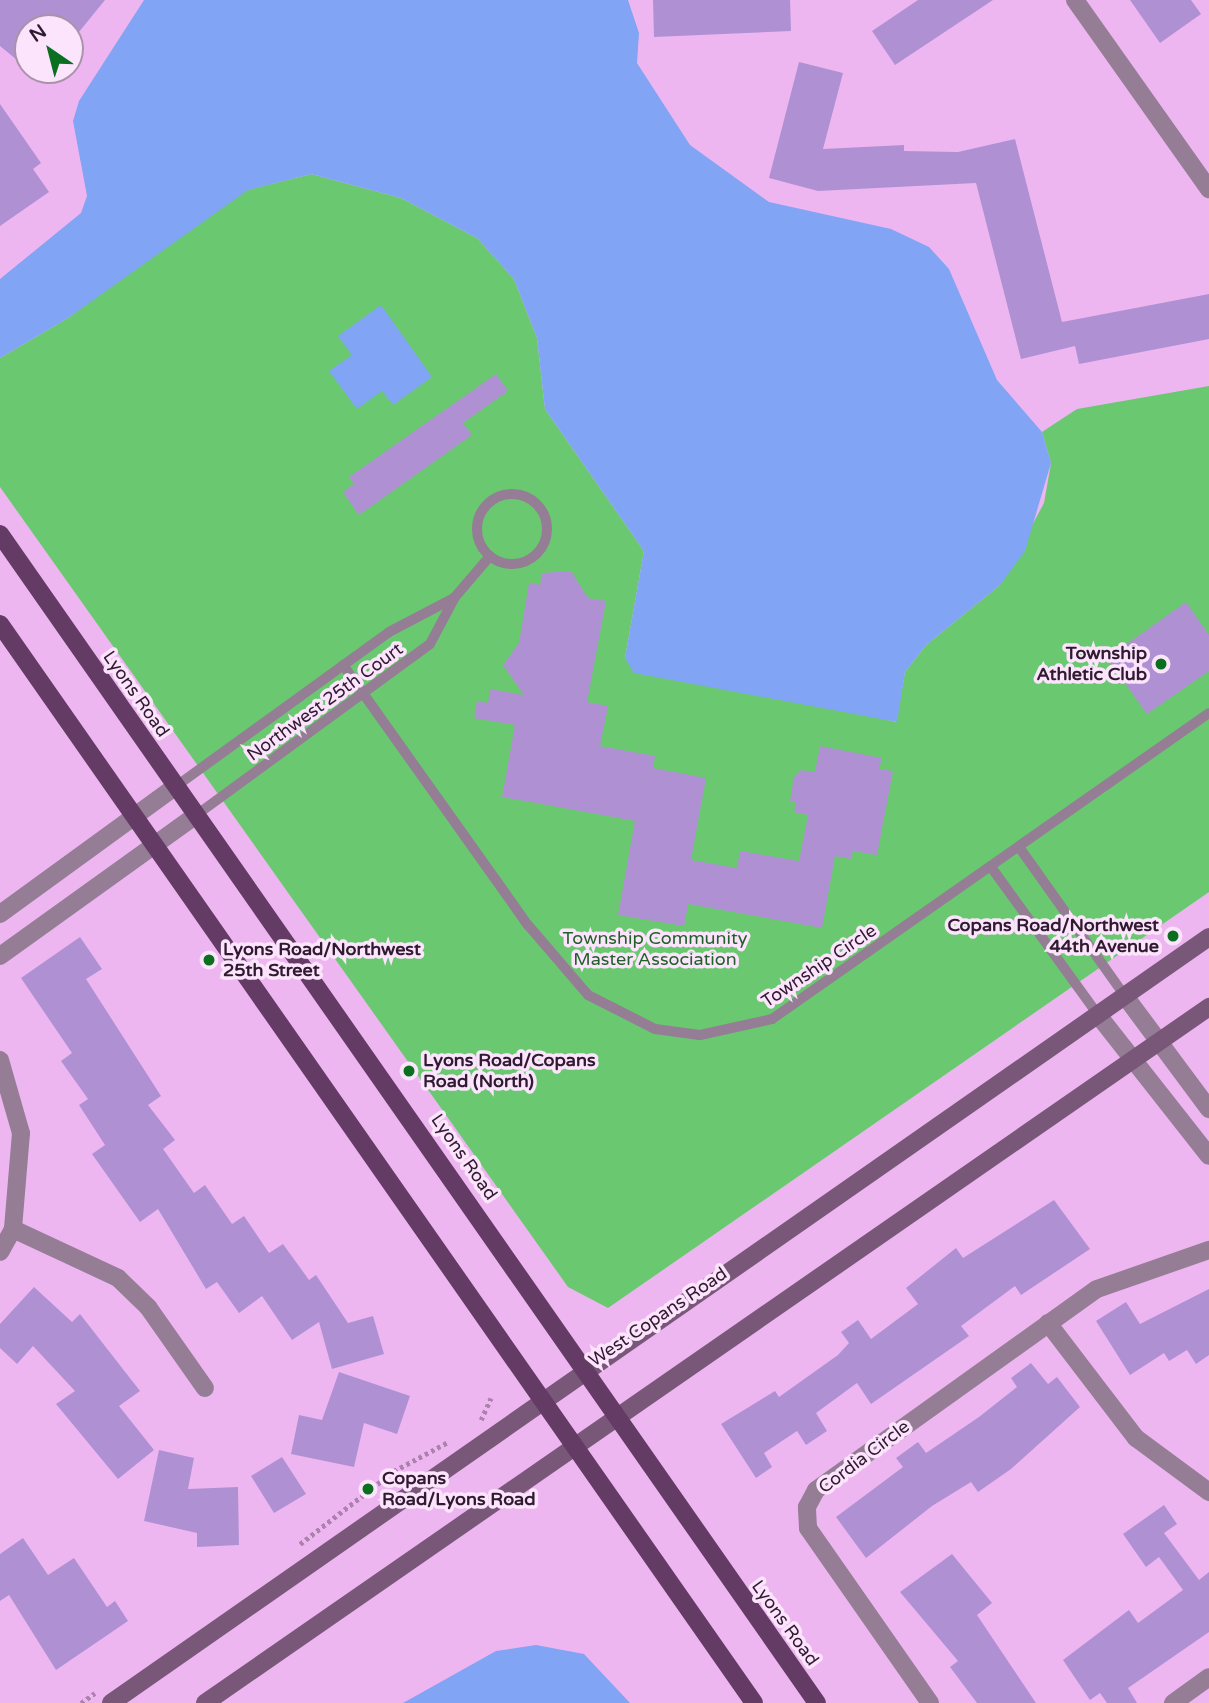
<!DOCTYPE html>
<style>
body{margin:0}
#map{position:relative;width:1209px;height:1703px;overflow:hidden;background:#eeb6f0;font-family:"Varela Round",sans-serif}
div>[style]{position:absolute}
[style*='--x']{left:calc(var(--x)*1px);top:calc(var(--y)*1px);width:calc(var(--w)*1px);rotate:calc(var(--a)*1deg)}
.green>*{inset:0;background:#6ac870}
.water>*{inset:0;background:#81a4f5}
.building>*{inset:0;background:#af91d3}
.path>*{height:4.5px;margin-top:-2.25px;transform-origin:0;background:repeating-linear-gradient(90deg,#ad81ae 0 3.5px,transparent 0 7px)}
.service>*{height:10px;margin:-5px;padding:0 5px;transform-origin:5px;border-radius:5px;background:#947d95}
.service>.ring{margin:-5px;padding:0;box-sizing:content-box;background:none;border:10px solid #947d95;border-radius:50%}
.minor>*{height:18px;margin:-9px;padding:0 9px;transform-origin:9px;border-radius:9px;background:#947d95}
.secondary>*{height:18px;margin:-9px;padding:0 9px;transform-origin:9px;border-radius:9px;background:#785779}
.primary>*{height:18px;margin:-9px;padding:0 9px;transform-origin:9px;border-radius:9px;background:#633b65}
.dots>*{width:19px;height:19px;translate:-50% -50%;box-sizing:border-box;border:4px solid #fce4fc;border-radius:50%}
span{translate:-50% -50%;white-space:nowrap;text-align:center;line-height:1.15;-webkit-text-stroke:7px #fce4fc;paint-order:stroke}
.poi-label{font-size:18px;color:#2f1a30;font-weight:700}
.right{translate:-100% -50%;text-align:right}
.left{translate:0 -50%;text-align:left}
.street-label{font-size:18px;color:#2f1a30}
.park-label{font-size:18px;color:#206127}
.north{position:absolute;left:14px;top:14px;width:70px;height:70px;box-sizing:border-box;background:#fce4fc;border:2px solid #aa93aa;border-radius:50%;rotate:325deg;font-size:19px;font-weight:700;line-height:28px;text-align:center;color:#2f1a30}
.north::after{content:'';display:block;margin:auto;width:24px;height:32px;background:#0a701f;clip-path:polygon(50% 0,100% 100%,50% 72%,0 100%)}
</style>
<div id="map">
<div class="green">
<div style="clip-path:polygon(311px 174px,401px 198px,477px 238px,514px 279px,537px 338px,545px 409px,644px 551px,625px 658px,896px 722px,905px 672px,926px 645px,1000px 585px,1044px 503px,1051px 463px,1042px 432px,1077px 409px,1209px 386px,1209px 892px,608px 1308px,568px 1287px,0 487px,0 358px,68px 318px,208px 213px,247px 190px)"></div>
</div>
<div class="water">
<div style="clip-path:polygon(144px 0,628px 0,639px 33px,637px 63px,690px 145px,769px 202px,891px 229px,929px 247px,949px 269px,997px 380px,1042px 432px,1051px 463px,1025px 551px,1000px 585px,926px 645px,905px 672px,897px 722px,634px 673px,625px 658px,644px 551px,545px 409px,537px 338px,514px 279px,477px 238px,401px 198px,311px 174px,248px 190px,68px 318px,0 358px,0 279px,81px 213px,87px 196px,73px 121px,79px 101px)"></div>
<div style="clip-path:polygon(381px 305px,432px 377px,393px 405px,382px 391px,357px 409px,329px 371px,352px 355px,338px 336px)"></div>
<div style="clip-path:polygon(536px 1645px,584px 1654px,630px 1703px,403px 1703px,496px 1651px)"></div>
</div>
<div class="building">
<div style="clip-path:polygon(0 0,105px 0,70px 43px,70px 28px,28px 28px,28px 69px,0 46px)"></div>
<div style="clip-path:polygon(653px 0,790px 0,791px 31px,654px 37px)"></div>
<div style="clip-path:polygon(918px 0,993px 0,895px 65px,872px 31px)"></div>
<div style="clip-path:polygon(1130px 0,1191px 0,1201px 14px,1160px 43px)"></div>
<div style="clip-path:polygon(799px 62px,843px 73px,823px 149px,904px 145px,904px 151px,958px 152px,1015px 139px,1062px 322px,1209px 294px,1209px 339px,1079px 364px,1075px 346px,1021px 359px,976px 183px,818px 191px,769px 178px)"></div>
<div style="clip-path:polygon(0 104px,41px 163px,33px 169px,49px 192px,0 226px)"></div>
<div style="clip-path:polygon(496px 374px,508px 391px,463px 423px,472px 435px,359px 515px,343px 492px,354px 484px,349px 477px)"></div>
<div style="clip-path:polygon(571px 571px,588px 598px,606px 601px,587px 702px,608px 706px,600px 746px,655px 756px,653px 768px,706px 778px,691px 860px,737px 868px,740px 851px,799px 861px,808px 815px,794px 812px,796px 802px,790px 801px,794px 777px,801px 770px,815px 772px,820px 746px,882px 758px,879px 769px,893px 771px,877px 855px,853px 851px,851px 859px,835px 856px,822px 928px,688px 904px,684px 926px,618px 915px,635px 821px,502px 797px,515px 725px,474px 718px,477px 701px,488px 703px,490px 689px,524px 695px,503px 665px,519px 643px,529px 583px,540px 585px,542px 573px)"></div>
<div style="clip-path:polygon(1186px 602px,1209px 635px,1209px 671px,1147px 714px,1107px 658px)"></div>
<div style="clip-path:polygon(80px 937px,102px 969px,86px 979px,161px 1096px,148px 1105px,175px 1140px,163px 1149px,194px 1193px,205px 1185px,232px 1224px,244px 1216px,269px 1253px,283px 1244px,309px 1280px,316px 1275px,348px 1323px,373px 1316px,384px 1354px,332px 1369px,319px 1322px,292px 1340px,262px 1296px,239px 1313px,217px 1282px,206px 1289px,158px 1209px,140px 1222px,92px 1154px,105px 1145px,79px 1105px,88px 1099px,61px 1061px,72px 1053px,21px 978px)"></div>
<div style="clip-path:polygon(1054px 1200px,1090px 1249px,1021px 1295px,1015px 1286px,961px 1326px,969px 1336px,871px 1404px,857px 1383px,816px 1413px,827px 1431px,806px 1445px,797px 1431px,764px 1453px,772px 1467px,756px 1478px,721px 1424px,775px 1391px,779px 1397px,838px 1355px,849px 1343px,841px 1332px,858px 1320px,871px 1339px,918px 1304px,906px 1288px,956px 1248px,963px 1258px)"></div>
<div style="clip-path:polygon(34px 1287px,72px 1322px,80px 1314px,140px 1391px,119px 1406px,154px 1450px,118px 1479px,56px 1404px,75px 1391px,33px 1346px,17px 1364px,0 1348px,0 1324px)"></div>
<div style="clip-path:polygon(1209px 1289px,1209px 1355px,1196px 1364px,1187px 1350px,1169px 1361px,1164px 1353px,1130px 1375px,1096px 1321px,1126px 1302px,1140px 1324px)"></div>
<div style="clip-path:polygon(1031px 1363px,1048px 1384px,1057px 1377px,1080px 1407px,1011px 1469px,978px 1492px,971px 1482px,932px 1506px,866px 1558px,836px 1517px,903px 1467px,896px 1458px,918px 1442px,926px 1453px,979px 1417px,1017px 1387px,1011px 1378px)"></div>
<div style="clip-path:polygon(339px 1372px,410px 1396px,397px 1434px,364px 1423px,354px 1467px,291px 1454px,299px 1415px,322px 1420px)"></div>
<div style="clip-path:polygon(159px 1450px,194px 1458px,188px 1489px,238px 1487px,239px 1545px,197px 1547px,197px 1533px,144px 1521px)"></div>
<div style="clip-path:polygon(282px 1457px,306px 1494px,274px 1513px,251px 1476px)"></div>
<div style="clip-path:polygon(1164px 1505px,1177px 1524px,1164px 1533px,1199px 1580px,1209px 1572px,1209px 1632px,1128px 1688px,1137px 1703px,1107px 1703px,1100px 1693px,1090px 1700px,1063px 1660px,1129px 1610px,1138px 1623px,1183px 1590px,1159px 1557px,1146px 1567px,1123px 1534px)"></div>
<div style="clip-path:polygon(23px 1538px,48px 1575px,74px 1558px,107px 1607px,115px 1601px,128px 1621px,56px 1670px,9px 1595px,0 1601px,0 1554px)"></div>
<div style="clip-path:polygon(952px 1554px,992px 1603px,977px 1615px,1036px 1703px,977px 1703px,950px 1667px,958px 1661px,900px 1592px)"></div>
</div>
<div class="path">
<div style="--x:481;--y:1420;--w:24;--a:-66"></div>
<div style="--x:300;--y:1544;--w:119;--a:-37.8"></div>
<div style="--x:394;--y:1471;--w:61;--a:-28.2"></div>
<div style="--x:81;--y:1703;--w:17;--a:-36"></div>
</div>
<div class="service">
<div class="ring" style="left:477px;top:494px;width:60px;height:60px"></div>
<div style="--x:343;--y:665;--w:319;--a:54.6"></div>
<div style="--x:528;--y:925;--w:92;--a:49.4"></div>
<div style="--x:588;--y:995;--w:75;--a:26.9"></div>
<div style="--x:655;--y:1029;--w:45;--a:7.6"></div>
<div style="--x:700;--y:1035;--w:74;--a:-12.5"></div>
<div style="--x:772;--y:1019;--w:533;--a:-35"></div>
<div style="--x:175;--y:787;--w:264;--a:-35.9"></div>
<div style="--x:389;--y:632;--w:73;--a:-27.6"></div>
<div style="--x:195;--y:816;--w:291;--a:-36.2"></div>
<div style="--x:430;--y:644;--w:53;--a:-62"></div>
<div style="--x:455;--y:597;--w:54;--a:-49.5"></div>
<div style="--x:1019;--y:847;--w:183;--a:54.6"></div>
<div style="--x:991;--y:867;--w:183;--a:54.1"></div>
</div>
<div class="minor">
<div style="--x:1075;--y:0;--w:232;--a:54.7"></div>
<div style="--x:0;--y:914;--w:216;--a:-36"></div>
<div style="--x:0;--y:956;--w:240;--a:-35.7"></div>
<div style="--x:1125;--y:996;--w:141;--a:53.4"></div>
<div style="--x:1098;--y:1015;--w:179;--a:51.8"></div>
<div style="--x:0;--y:1060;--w:76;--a:74"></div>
<div style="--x:21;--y:1133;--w:96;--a:94.8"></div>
<div style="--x:13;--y:1229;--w:26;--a:119"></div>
<div style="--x:13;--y:1229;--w:116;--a:25"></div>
<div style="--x:118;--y:1278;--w:42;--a:44"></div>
<div style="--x:148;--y:1307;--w:99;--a:54.9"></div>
<div style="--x:1048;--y:1323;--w:145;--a:52.6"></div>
<div style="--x:1136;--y:1438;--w:91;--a:36.5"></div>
<div style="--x:930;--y:1703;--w:213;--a:-124.9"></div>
<div style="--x:808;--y:1528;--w:21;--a:-93"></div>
<div style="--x:807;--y:1507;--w:19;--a:-62"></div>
<div style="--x:816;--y:1490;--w:345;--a:-35.6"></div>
<div style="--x:1097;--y:1289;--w:119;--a:-19.2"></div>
<div style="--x:1173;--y:1703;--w:44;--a:-35.8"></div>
</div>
<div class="secondary">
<div style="--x:111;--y:1703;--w:1339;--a:-34.9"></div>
<div style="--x:205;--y:1703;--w:1222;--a:-34.73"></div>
</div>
<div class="primary">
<div style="--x:0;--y:534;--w:1426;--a:55.05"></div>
<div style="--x:0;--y:624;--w:1316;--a:55.05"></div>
</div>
<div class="dots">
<div style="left:1161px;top:664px;background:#0a701f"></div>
<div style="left:1173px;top:936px;background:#0a701f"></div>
<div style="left:209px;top:960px;background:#0a701f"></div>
<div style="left:409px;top:1071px;background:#0a701f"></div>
<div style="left:368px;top:1489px;background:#0a701f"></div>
</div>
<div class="poi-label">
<span class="right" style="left:1147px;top:664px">Township<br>Athletic Club</span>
<span class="right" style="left:1159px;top:936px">Copans Road/Northwest<br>44th Avenue</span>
<span class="left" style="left:223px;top:960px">Lyons Road/Northwest<br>25th Street</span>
<span class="left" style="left:423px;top:1071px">Lyons Road/Copans<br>Road (North)</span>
<span class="left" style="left:382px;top:1489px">Copans<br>Road/Lyons Road</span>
</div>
<div class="street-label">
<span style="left:136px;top:694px;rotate:55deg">Lyons Road</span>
<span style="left:325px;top:702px;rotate:-36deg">Northwest 25th Court</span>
<span style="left:819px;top:966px;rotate:-34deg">Township Circle</span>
<span style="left:464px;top:1157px;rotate:55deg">Lyons Road</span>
<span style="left:658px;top:1317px;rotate:-34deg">West Copans Road</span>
<span style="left:864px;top:1457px;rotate:-37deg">Cordia Circle</span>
<span style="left:785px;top:1623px;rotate:54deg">Lyons Road</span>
</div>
<div class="park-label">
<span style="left:655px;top:949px">Township Community<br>Master Association</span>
</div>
<div class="north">N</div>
</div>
